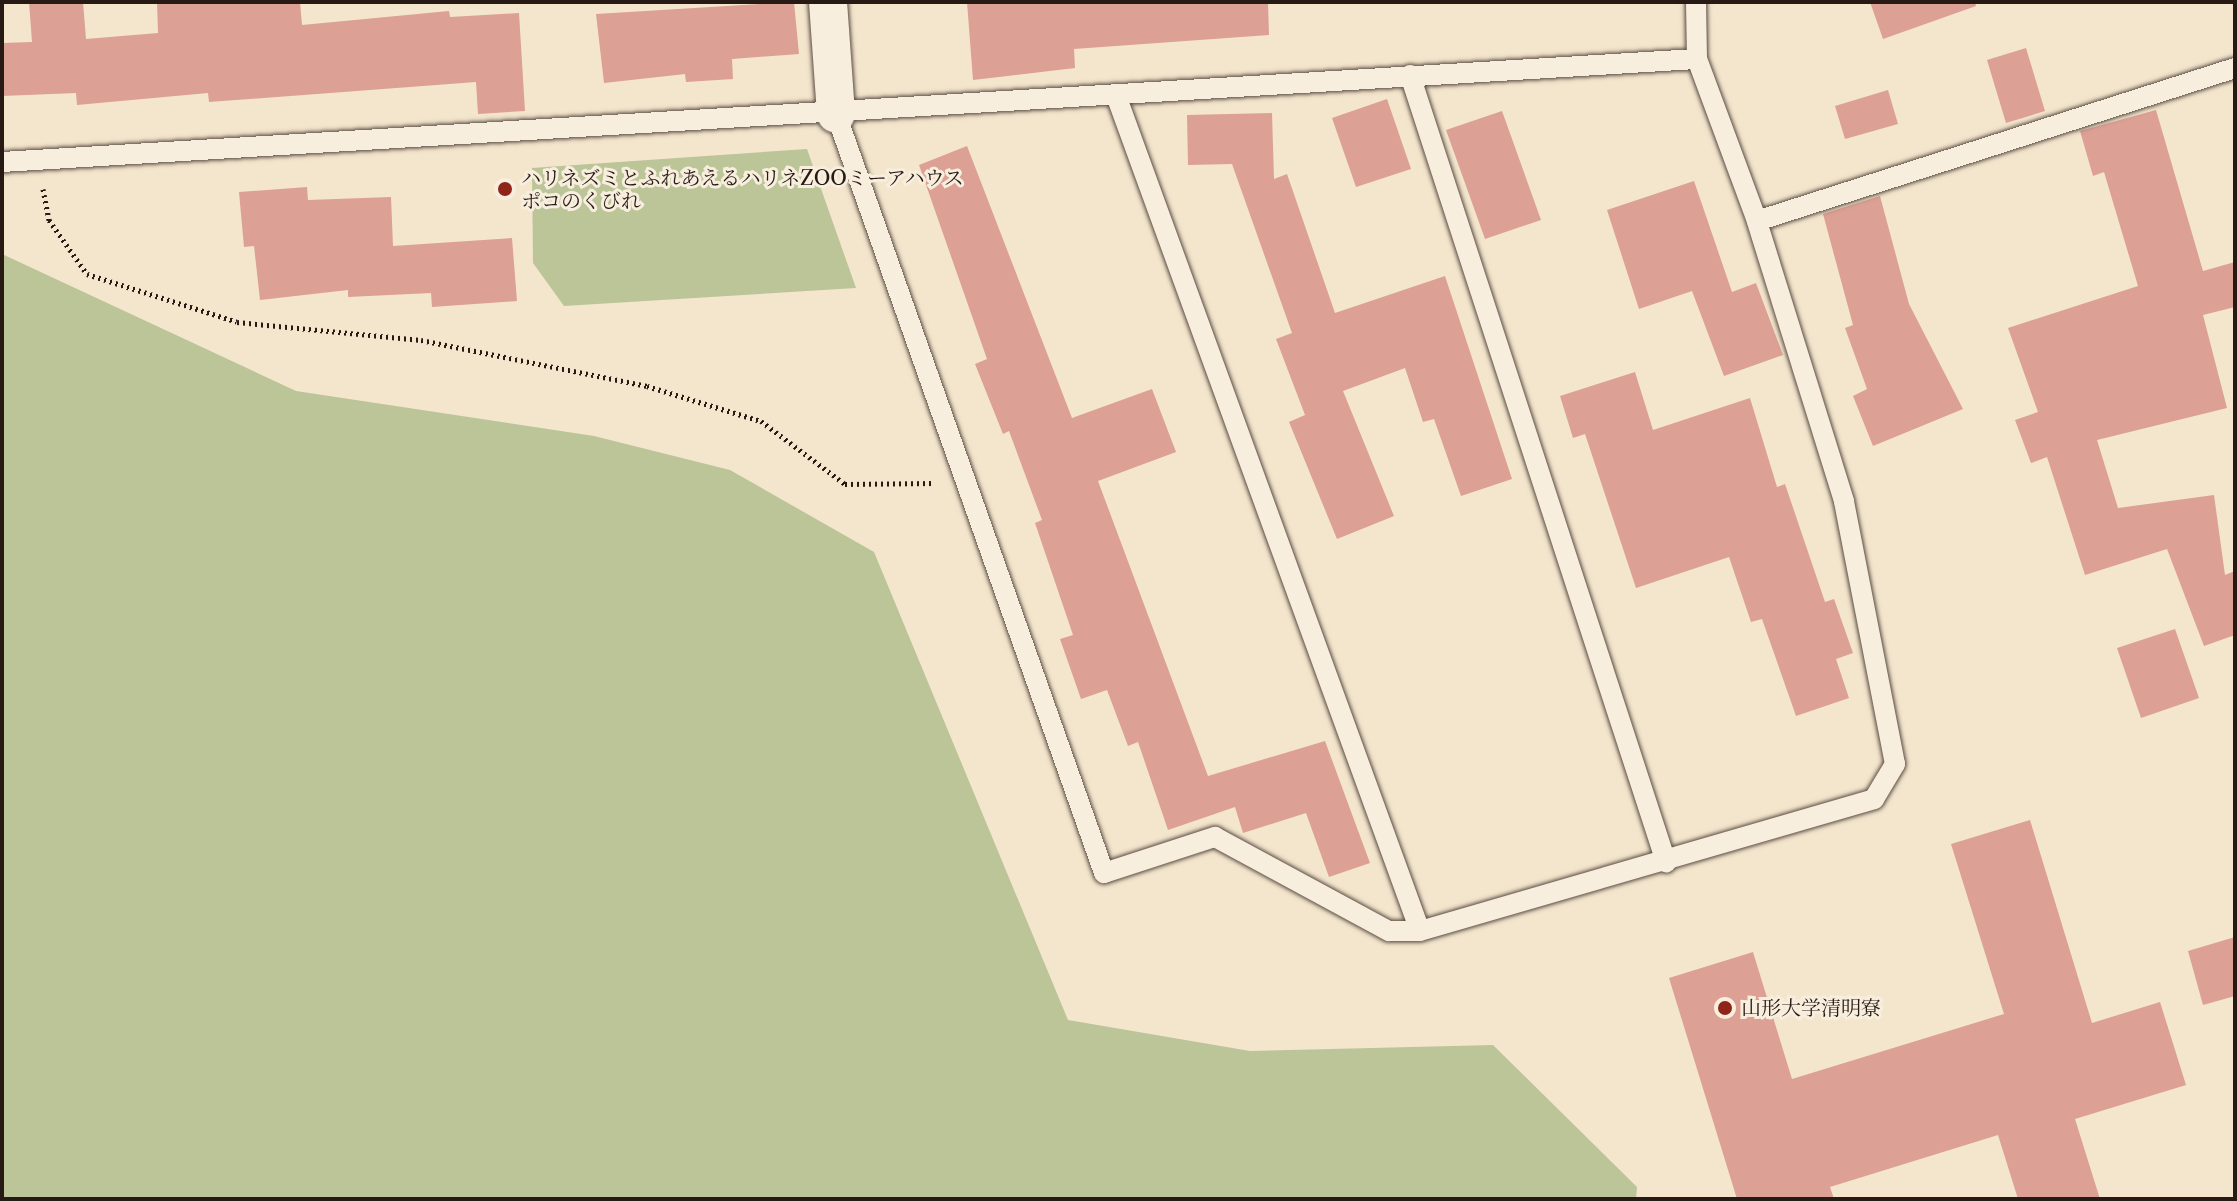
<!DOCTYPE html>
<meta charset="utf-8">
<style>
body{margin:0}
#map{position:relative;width:2237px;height:1201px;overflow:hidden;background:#f4e5cd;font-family:"Libre Caslon Text","Noto Serif JP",serif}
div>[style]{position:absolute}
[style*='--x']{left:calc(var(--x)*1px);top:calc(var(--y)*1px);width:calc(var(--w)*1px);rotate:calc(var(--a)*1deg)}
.green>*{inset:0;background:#bcc598}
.building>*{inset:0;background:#dca094}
.path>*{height:5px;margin-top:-2.5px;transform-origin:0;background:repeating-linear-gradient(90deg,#271a14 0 2px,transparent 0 6px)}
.roads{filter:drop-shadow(0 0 2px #5a4d42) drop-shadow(0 0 2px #5a4d42)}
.service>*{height:20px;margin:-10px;padding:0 10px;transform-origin:10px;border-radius:10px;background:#f8eede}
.minor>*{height:38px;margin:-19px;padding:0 19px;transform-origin:19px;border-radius:19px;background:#f8eede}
.dots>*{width:22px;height:22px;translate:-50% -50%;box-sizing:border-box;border:4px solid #f8eede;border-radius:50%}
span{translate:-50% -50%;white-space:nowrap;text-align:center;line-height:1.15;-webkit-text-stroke:6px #f8eede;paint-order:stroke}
.poi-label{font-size:20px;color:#271a14}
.left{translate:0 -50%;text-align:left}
.frame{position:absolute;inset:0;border:4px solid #271a14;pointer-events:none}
</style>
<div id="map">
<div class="green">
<div style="clip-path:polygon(807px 149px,856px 288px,564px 306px,533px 263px,532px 168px)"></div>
<div style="clip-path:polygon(2px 254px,296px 391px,594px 436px,730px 470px,874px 552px,1068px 1020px,1250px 1051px,1493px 1045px,1637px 1187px,1636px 1199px,2px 1199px)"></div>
</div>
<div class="building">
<div style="clip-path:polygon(29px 2px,83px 2px,86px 39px,158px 33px,157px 2px,300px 2px,302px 25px,449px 11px,450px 17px,519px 13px,525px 111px,478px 114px,476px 82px,209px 102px,208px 93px,77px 105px,76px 93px,2px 96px,2px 43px,32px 42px)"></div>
<div style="clip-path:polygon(794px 2px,799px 54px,732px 59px,733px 79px,686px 82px,685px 74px,604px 83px,596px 14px)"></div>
<div style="clip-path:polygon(967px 2px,1268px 2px,1269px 35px,1074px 49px,1075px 68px,973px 80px)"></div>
<div style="clip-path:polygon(1870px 2px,1975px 2px,1976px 6px,1883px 39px)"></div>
<div style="clip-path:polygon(2026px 48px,2045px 111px,2006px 123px,1987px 60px)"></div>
<div style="clip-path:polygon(1888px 90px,1898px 124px,1845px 139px,1835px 106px)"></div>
<div style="clip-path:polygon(1387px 99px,1411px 169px,1356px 187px,1332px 118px)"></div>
<div style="clip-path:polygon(2156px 110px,2203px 271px,2235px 262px,2235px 307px,2203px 315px,2227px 408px,2097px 440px,2118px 508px,2214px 495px,2225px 575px,2235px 571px,2235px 635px,2204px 646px,2167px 549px,2085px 575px,2047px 457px,2031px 463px,2015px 420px,2038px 412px,2008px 328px,2138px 286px,2104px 172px,2093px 176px,2080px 131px)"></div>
<div style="clip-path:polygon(1502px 111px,1541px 220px,1485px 239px,1446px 130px)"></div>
<div style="clip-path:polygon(1272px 113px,1274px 179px,1287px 174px,1335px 313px,1445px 276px,1512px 479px,1461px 496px,1434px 419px,1423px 422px,1405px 368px,1343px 391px,1394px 516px,1337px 539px,1289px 422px,1305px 415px,1276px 339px,1292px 333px,1232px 164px,1188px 165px,1187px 115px)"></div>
<div style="clip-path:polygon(967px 146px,1072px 418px,1152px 389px,1176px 452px,1098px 481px,1208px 776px,1325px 741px,1370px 863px,1329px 877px,1306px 813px,1243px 833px,1235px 807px,1168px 830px,1138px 742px,1128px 746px,1107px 690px,1081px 699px,1060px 639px,1073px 635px,1035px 523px,1042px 520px,1009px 431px,1003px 434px,975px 364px,987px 359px,919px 165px)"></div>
<div style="clip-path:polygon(1694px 181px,1732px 292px,1756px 283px,1783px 355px,1724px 376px,1692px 291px,1639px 309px,1607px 210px)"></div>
<div style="clip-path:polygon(307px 187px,308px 200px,391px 197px,393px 246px,512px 238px,517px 301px,432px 307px,431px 293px,348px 297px,348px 290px,260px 300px,254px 246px,244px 247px,239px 192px)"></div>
<div style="clip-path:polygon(1880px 196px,1909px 304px,1963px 409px,1873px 446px,1853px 396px,1867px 389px,1845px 328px,1853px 325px,1823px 214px)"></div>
<div style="clip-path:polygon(1635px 372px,1653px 430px,1750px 398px,1777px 487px,1785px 484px,1825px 602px,1834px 599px,1853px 653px,1836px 659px,1849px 698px,1796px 716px,1762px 619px,1751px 622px,1729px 557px,1636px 588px,1585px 434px,1573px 438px,1560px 396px)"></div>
<div style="clip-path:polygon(2175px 629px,2199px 698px,2141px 718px,2117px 648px)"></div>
<div style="clip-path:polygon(2030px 820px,2092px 1023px,2160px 1002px,2186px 1085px,2075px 1119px,2100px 1199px,2018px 1199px,1998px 1135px,1830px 1187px,1834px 1199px,1737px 1199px,1669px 978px,1753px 952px,1792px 1079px,2004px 1014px,1951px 844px)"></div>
<div style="clip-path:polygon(2235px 937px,2235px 996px,2203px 1005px,2188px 951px)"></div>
</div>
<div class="path">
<div style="--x:43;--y:189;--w:32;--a:79"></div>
<div style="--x:49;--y:220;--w:66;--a:54.9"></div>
<div style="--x:87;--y:274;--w:157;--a:17.7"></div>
<div style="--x:237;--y:322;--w:185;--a:5.6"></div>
<div style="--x:421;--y:340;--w:231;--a:11.5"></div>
<div style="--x:647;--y:386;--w:119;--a:17.1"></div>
<div style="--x:761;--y:421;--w:105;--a:36.9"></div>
<div style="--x:845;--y:484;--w:90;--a:-0.6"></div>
</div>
<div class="roads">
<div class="service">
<div style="--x:1410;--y:75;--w:828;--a:71.98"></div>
<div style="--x:1117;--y:98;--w:886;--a:70.01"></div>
<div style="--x:836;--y:114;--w:805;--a:70.55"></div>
<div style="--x:1104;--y:873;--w:117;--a:-18"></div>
<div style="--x:1215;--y:837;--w:198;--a:28.4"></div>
<div style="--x:1389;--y:931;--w:31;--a:0"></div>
<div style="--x:1420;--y:931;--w:473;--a:-16.2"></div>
<div style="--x:1874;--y:799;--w:41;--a:-59"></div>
<div style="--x:1895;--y:764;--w:268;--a:-101"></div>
<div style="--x:1844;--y:501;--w:293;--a:-107.3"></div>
<div style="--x:1757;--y:221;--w:173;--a:-110.3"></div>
<div style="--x:1697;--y:59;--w:57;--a:-91"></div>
<div style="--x:2;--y:162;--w:1698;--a:-3.48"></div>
<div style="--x:1757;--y:221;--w:502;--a:-17.75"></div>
</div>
<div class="minor">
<div style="--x:828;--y:2;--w:112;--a:85.9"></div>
</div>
</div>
<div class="dots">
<div style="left:505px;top:189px;background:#8f2418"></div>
<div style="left:1725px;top:1008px;background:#8f2418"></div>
</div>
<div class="poi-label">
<span class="left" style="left:521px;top:190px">ハリネズミとふれあえるハリネZOOミーアハウス<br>ポコのくびれ</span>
<span class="left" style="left:1741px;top:1008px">山形大学清明寮</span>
</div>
<div class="frame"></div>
</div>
